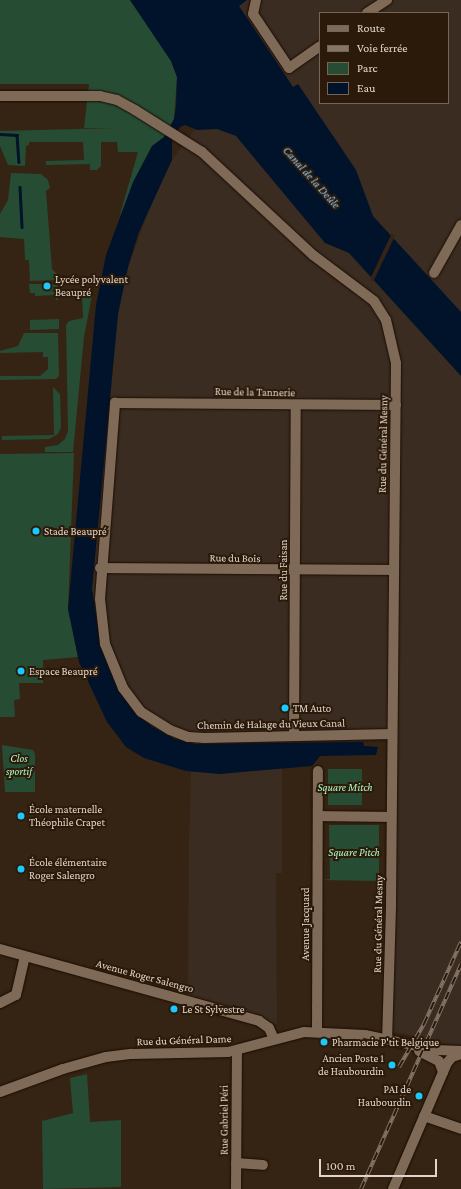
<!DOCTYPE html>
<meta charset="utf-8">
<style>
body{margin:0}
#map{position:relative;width:461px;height:1189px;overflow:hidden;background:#352413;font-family:"Crimson Pro",serif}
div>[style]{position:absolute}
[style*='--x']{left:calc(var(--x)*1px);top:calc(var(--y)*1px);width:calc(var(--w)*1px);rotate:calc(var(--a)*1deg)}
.industrial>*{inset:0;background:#3a2c20}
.green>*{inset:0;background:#274c34}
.water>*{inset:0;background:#00132b}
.pier>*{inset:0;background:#352413}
.stream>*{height:2.5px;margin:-1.25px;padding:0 1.25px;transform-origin:1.25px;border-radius:1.25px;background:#00132b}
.roads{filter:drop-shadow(0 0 1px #1c0c00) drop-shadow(0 0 1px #1c0c00)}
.minor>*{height:10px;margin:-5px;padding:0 5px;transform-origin:5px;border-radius:5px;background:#7e6a57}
.rail>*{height:4px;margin-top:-2px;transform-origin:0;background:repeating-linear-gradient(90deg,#2b1a09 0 8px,#847567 0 16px);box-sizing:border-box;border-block:1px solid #847567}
.dots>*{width:11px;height:11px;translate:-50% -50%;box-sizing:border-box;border:2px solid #2b1a09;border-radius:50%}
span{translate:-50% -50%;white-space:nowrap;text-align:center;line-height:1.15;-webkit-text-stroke:4px #2b1a09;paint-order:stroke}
.poi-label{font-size:11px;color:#e1d5cb}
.left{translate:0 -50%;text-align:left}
.right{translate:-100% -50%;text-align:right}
.street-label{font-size:11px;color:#e1d5cb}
.park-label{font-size:11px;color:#adf9c4;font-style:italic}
.water-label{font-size:12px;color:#96c6f5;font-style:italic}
.legend{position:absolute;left:319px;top:12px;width:130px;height:92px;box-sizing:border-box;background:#2b1a09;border:1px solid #746557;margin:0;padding:5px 7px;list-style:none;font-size:12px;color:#e1d5cb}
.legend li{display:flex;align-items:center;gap:8px;height:20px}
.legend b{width:20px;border:1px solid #746557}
.scale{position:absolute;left:319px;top:1159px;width:118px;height:18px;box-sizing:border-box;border:2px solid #e1d5cb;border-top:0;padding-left:5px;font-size:12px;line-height:14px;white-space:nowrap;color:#e1d5cb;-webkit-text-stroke:3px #2b1a09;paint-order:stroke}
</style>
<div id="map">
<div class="industrial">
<div style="clip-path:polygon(evenodd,247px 0,461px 0,461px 1047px,387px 1030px,392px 740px,195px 744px,175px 739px,151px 726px,125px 699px,100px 640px,92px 589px,118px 314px,128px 267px,152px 201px,172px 160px,213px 105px,239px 6px,247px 0,320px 13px,448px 13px,448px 103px,320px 103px,320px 13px)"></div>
<div style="clip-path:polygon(282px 767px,282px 873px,276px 873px,277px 1025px,247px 1012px,188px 996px,189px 840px,191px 771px,220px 774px)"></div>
</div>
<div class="green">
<div style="clip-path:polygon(0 0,130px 0,171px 61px,177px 77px,174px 119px,164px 138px,152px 146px,119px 218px,138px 152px,118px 152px,117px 142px,101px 142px,101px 166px,97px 170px,90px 170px,90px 164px,46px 165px,46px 161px,84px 160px,83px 142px,29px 142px,29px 145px,26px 146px,25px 166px,8px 165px,0 146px,0 131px,116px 128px,84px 128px,89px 84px,0 84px)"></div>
<div style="clip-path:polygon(11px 173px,41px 174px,48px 180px,50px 188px,46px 191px,52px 269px,57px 274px,57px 280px,30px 281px,29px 260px,25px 260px,24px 239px,0 237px,0 214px,8px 200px)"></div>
<div style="clip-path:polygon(29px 284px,57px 284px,58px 300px,56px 300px,55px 295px,35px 296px,35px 293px,30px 293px)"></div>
<div style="clip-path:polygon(82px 295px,92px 295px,84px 337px,73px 452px,45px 452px,45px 447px,58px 445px,65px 439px,68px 431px,66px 325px,69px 321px,83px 318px)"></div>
<div style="clip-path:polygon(59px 319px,59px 329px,30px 330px,30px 320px)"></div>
<div style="clip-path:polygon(24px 333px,58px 333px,59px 376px,56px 379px,0 380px,0 376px,40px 376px,48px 369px,48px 357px,43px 357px,43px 352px,0 353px,0 351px,18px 346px)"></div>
<div style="clip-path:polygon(53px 387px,60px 394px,61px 427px,58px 434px,49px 439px,2px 440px,2px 436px,54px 435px)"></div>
<div style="clip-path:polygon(74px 453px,68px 609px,78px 657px,43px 660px,43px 683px,19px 683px,20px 699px,14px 700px,15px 717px,0 717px,0 454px)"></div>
<div style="clip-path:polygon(2px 745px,33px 750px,35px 754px,35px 792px,5px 792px)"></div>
<div style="clip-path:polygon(328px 769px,362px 769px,362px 805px,328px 805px)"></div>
<div style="clip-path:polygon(329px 825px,379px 825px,379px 881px,321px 880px,330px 879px)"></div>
<div style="clip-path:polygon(87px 1074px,90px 1122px,121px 1120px,121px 1187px,43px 1189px,42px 1121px,73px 1113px,70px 1078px)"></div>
</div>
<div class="water">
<div style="clip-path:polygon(130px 0,247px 0,239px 6px,293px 87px,298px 84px,356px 170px,373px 216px,461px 312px,461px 376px,349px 253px,325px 243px,236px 136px,217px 129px,197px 130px,185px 125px,180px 127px,172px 139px,172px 160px,139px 232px,128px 267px,118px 314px,92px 589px,100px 640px,125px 699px,151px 726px,175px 739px,195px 744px,363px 742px,364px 746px,378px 747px,376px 755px,320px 756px,312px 766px,220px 774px,186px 771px,144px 758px,126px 747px,107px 722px,79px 662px,68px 609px,96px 305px,106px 255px,133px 182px,152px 146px,164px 137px,174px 119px,176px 106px,177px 77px,171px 61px)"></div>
</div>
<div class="pier">
<div style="clip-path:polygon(392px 233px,395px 236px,373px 282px,370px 279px)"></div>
</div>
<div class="stream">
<div style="--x:0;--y:134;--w:17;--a:3"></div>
<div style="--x:17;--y:135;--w:27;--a:86"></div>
<div style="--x:20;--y:187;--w:40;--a:87.1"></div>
</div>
<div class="roads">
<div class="minor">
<div style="--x:256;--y:0;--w:14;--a:102"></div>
<div style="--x:253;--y:14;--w:65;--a:56.3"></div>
<div style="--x:289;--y:68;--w:38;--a:-35"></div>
<div style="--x:367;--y:13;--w:24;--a:-33"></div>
<div style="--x:0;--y:96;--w:100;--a:0"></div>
<div style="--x:100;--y:96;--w:17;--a:13"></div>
<div style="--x:117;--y:100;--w:21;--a:29"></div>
<div style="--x:135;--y:110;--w:79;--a:32.1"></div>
<div style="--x:202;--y:152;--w:151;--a:42.9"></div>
<div style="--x:313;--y:255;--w:76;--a:37"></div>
<div style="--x:374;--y:301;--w:22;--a:58"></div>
<div style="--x:386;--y:320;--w:44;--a:76.9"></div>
<div style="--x:396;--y:363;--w:544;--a:90.53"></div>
<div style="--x:391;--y:907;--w:131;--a:91.7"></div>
<div style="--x:434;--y:273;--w:55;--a:-60.6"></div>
<div style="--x:100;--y:568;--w:293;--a:0.4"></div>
<div style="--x:392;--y:734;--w:188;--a:178.8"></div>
<div style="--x:204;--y:738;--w:16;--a:-176"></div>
<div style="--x:188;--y:737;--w:19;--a:-159"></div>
<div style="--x:170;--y:730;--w:34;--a:-148"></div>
<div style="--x:141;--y:712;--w:30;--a:-127"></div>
<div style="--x:123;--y:688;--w:48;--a:-112.2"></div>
<div style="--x:105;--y:644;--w:45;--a:-96.3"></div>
<div style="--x:100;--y:599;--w:197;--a:-85.6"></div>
<div style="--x:115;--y:403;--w:281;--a:0.4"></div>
<div style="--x:294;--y:735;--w:330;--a:-89.7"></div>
<div style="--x:318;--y:816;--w:72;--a:0.8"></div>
<div style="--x:0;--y:949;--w:269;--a:15.5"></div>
<div style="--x:259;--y:1021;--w:12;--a:35"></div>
<div style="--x:269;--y:1028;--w:12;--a:66"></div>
<div style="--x:0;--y:1003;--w:18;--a:-27"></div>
<div style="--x:16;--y:995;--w:39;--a:-77"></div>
<div style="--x:317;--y:1032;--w:261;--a:-89.8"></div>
<div style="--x:419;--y:1051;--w:22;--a:27"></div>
<div style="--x:439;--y:1061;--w:12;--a:70"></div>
<div style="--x:0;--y:1092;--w:67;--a:-20.1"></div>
<div style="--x:63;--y:1069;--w:45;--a:-15.6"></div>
<div style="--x:106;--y:1057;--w:26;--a:-7"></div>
<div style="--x:132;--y:1054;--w:96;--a:-1.2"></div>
<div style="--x:228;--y:1052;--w:79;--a:-14.7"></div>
<div style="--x:304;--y:1032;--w:61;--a:2.8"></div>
<div style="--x:365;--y:1035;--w:73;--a:11.9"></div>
<div style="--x:436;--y:1050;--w:25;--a:2"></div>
<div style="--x:424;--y:1116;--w:39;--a:19"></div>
<div style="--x:236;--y:1163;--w:27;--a:4"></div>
<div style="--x:236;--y:1189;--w:138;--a:-89.6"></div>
<div style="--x:393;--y:1189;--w:137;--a:-66.8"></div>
<div style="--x:447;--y:1063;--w:8;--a:-50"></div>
<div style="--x:452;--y:1057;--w:9;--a:-18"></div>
</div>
</div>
<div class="rail">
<div style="--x:399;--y:1067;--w:50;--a:-59.8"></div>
<div style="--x:424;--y:1024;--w:90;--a:-65.7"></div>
<div style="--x:361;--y:1189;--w:246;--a:-66"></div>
</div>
<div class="dots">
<div style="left:47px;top:286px;background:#1cc9fc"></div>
<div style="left:36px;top:531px;background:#1cc9fc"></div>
<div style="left:21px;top:671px;background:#1cc9fc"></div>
<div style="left:285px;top:708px;background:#1cc9fc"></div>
<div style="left:21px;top:816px;background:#1cc9fc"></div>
<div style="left:21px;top:869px;background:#1cc9fc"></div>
<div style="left:174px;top:1009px;background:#1cc9fc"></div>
<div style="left:324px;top:1042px;background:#1cc9fc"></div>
<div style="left:392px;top:1065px;background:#1cc9fc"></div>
<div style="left:419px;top:1096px;background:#1cc9fc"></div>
</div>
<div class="poi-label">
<span class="left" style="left:55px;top:286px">Lycée polyvalent<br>Beaupré</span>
<span class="left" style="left:44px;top:531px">Stade Beaupré</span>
<span class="left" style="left:29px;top:671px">Espace Beaupré</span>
<span class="left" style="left:293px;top:708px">TM Auto</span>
<span class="left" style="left:29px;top:816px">École maternelle<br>Théophile Crapet</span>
<span class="left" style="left:29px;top:869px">École élémentaire<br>Roger Salengro</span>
<span class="left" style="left:182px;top:1009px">Le St Sylvestre</span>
<span class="left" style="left:332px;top:1042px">Pharmacie P'tit Belgique</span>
<span class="right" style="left:384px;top:1065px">Ancien Poste 1<br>de Haubourdin</span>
<span class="right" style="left:411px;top:1096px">PAI de<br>Haubourdin</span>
</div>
<div class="street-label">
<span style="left:255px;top:392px;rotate:1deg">Rue de la Tannerie</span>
<span style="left:383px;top:444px;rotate:-89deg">Rue du Général Mesny</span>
<span style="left:235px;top:558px;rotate:1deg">Rue du Bois</span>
<span style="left:283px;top:570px;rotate:-90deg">Rue du Faisan</span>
<span style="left:271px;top:724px;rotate:-1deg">Chemin de Halage du Vieux Canal</span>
<span style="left:305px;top:924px;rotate:-90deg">Avenue Jacquard</span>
<span style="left:378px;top:924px;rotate:-89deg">Rue du Général Mesny</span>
<span style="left:145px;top:976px;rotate:15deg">Avenue Roger Salengro</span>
<span style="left:184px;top:1040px;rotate:-2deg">Rue du Général Dame</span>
<span style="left:224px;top:1120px;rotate:-90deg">Rue Gabriel Péri</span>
</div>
<div class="park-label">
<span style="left:19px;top:765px">Clos<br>sportif</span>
<span style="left:345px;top:787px">Square Mitch</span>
<span style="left:354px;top:852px">Square Pitch</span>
</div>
<div class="water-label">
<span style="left:311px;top:178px;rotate:48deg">Canal de la Deûle</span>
</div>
<ul class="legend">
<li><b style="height:5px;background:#7e6a57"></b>Route</li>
<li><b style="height:5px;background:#847567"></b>Voie ferrée</li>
<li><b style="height:11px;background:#274c34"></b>Parc</li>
<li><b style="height:11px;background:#00132b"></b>Eau</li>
</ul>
<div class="scale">100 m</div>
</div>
